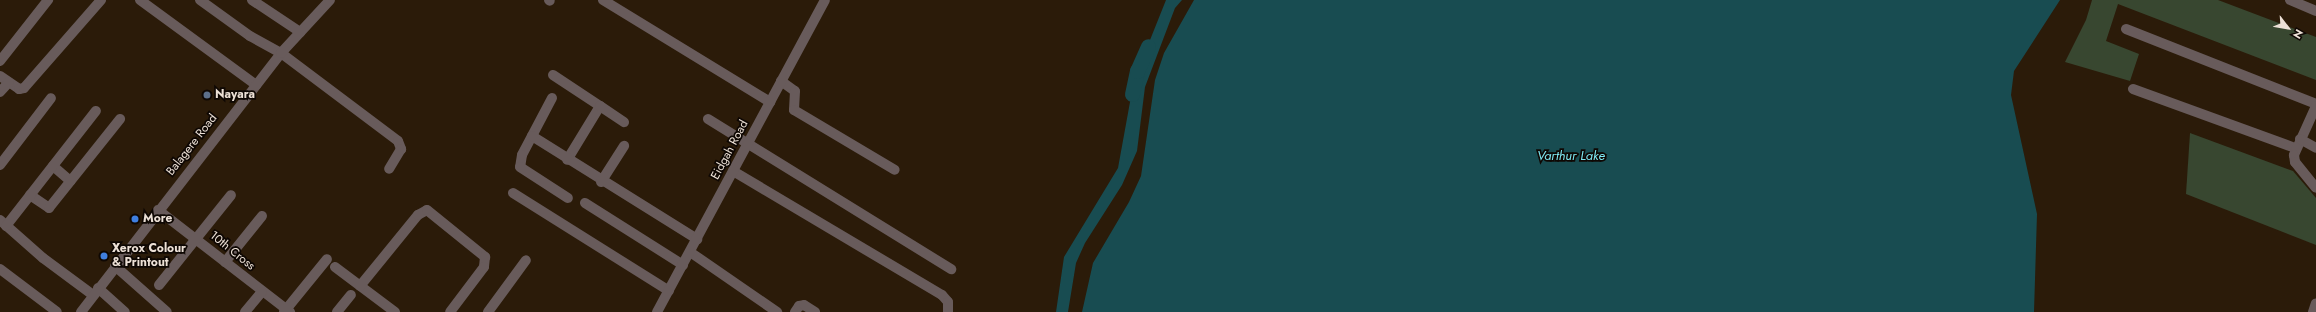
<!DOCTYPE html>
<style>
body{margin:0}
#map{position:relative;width:2316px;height:312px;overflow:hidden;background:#2b1b09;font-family:Jost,sans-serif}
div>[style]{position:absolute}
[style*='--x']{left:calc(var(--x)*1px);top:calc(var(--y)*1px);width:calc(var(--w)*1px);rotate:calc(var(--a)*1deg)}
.green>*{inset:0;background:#384730}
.water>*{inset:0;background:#184c51}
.river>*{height:15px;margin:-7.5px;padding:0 7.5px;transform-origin:7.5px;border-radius:7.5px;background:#184c51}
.minor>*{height:10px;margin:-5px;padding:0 5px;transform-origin:5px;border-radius:5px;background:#685b5b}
.dots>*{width:11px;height:11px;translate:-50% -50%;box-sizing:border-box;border:2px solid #0e0703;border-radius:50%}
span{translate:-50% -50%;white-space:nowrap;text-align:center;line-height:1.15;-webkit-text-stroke:3.5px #0e0703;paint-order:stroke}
.poi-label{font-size:12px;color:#ece0d6;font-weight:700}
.left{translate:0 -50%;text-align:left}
.street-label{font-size:12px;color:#ece0d6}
.water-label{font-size:13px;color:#7ee7f1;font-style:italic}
.north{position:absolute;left:2268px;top:8px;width:40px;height:40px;-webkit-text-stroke:3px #0e0703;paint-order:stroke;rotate:121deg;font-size:11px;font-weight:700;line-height:16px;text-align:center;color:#ece0d6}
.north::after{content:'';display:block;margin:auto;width:14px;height:18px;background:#ece0d6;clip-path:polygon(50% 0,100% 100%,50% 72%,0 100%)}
</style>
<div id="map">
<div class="green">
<div style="clip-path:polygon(2092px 0,2218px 0,2316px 37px,2316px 80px,2118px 4px,2106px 41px,2139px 54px,2130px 81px,2065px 62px,2086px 20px)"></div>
<div style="clip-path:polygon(2190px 133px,2293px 171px,2316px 198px,2316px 245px,2186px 194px)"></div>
</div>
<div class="water">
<div style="clip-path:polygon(1166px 0,1182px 0,1175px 8px,1145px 87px,1137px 151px,1122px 185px,1085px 243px,1076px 263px,1068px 312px,1056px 312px,1064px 257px,1118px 168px,1134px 80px)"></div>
<div style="clip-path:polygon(1194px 0,2060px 0,2014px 71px,2011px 95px,2037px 214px,2034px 312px,1082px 312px,1093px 263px,1129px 202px,1141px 176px,1155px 80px,1164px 53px)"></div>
</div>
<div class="river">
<div style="--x:1132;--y:94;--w:24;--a:-78"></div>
<div style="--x:1137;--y:71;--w:27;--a:-66"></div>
</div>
<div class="minor">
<div style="--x:140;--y:0;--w:144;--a:36.2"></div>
<div style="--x:200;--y:0;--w:62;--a:35.8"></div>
<div style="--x:250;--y:36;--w:35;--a:29"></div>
<div style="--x:281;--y:53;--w:146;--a:36.9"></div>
<div style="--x:398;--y:141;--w:9;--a:69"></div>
<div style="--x:401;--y:149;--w:23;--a:121"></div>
<div style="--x:252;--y:0;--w:58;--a:33.7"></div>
<div style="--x:549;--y:0;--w:1;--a:45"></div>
<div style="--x:603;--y:0;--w:196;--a:31.4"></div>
<div style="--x:2290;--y:0;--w:28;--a:23"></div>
<div style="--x:2126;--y:29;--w:204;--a:21.5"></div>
<div style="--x:0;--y:61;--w:78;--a:-51.8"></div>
<div style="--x:553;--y:75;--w:56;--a:33.4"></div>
<div style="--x:600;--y:106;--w:63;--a:121.4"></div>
<div style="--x:0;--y:76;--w:23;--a:34"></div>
<div style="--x:19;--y:89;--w:5;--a:-11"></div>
<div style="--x:24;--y:88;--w:117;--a:-48.8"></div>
<div style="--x:781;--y:81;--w:17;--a:36"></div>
<div style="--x:795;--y:91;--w:19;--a:93"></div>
<div style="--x:794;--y:110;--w:117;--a:30.7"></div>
<div style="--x:2133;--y:89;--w:172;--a:20"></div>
<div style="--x:0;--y:92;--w:13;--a:-48"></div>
<div style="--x:552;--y:98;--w:64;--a:117.8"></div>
<div style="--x:522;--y:155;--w:12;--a:99"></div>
<div style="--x:520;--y:167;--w:57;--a:32.9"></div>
<div style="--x:600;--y:106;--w:29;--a:34"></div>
<div style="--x:2316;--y:106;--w:54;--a:114.2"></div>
<div style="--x:2294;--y:155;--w:7;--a:82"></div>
<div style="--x:2295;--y:162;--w:33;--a:51"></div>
<div style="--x:708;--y:119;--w:286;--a:31.7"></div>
<div style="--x:532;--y:136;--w:195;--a:32"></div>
<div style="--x:2300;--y:139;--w:18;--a:29"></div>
<div style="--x:0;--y:165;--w:84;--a:-52.7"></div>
<div style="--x:53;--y:166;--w:23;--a:41"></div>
<div style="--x:733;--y:171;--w:243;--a:30.7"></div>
<div style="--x:942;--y:295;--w:9;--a:49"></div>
<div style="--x:948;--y:302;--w:10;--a:90"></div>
<div style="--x:601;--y:182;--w:43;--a:-57.4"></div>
<div style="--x:513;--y:193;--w:184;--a:32.1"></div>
<div style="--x:30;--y:195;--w:23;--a:34"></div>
<div style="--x:49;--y:208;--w:114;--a:-51.4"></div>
<div style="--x:585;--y:203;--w:116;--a:32.3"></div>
<div style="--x:158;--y:210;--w:167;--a:37.7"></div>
<div style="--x:0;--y:220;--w:57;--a:41.5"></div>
<div style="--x:43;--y:258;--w:62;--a:36.5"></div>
<div style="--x:6;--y:226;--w:146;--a:-52"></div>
<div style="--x:690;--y:252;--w:106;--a:34.6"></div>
<div style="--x:225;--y:262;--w:59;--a:-51.2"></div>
<div style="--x:115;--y:266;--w:69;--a:41.5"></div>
<div style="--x:335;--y:267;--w:75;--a:36.9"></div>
<div style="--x:0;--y:269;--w:71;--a:37"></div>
<div style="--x:159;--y:285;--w:115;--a:-51.3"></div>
<div style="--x:360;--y:286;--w:92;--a:-50.8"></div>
<div style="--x:418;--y:215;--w:10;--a:-29"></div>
<div style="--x:427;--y:210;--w:75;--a:39"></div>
<div style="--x:485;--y:257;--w:10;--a:96"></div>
<div style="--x:484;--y:267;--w:56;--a:127.1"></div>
<div style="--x:98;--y:288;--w:36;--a:42"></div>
<div style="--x:81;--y:312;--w:327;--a:-52.3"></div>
<div style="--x:281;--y:53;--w:72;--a:-47.2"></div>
<div style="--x:245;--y:312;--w:26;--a:-50"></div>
<div style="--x:284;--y:312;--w:68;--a:-50.9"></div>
<div style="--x:337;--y:312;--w:22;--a:-51"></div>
<div style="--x:488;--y:312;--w:64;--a:-53.8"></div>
<div style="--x:657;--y:312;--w:354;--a:-61.7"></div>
<div style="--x:795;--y:312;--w:7;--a:-56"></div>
<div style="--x:799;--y:306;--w:5;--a:-11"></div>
<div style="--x:804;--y:305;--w:13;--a:32"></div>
<div style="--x:2313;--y:312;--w:9;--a:-72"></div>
</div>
<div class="dots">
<div style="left:207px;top:95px;background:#5c6f8a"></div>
<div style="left:135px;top:219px;background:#3f7fe0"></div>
<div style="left:104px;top:256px;background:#3f7fe0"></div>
</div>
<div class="poi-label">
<span class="left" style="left:215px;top:95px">Nayara</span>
<span class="left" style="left:143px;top:219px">More</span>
<span class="left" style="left:112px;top:256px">Xerox Colour<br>&amp; Printout</span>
</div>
<div class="street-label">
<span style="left:192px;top:145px;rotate:-52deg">Balagere Road</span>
<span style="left:730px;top:150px;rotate:-62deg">Eidgah Road</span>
<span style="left:232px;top:251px;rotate:39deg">10th Cross</span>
</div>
<div class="water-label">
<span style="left:1571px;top:156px">Varthur Lake</span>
</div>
<div class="north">N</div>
</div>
